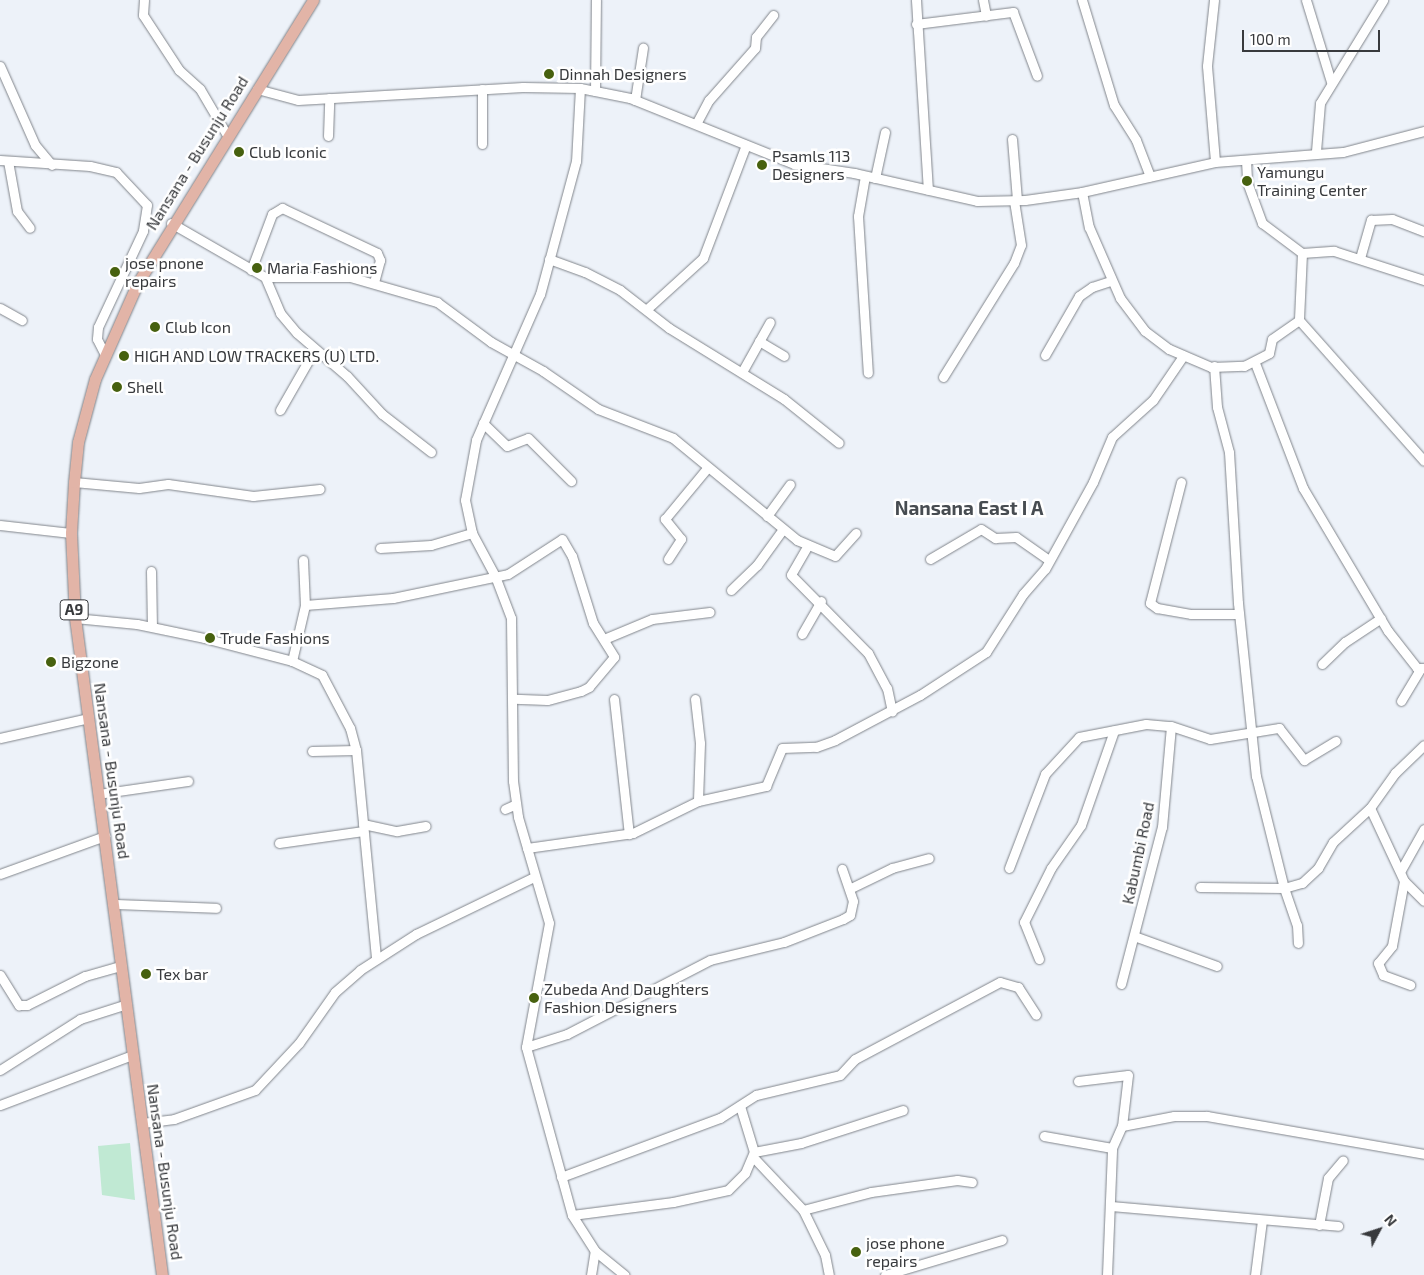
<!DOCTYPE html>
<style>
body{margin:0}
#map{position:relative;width:1424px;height:1275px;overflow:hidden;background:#edf2f9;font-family:"Exo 2",sans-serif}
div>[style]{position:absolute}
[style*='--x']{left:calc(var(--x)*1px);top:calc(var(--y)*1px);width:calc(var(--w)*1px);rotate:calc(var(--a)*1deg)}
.green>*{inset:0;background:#c0e9d3}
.roads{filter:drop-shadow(0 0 1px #81858b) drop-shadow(0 0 1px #81858b)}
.minor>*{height:9px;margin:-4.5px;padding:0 4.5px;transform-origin:4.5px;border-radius:4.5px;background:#fff}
.major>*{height:11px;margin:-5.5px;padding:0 5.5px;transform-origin:5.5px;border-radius:5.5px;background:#e2b4a7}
.dots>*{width:14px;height:14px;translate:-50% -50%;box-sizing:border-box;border:2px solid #fff;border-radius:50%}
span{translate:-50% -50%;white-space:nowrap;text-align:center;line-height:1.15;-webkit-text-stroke:5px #fff;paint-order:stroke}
.shield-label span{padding:1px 4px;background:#fff;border:1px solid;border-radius:4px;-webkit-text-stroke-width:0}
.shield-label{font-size:15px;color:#383a3d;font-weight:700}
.poi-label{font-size:16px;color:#383a3d}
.left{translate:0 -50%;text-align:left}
.street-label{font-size:16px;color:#383a3d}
.quarter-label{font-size:19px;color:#474c51;font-weight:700}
.north{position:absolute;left:1354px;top:1205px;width:50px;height:50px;-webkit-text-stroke:4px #fff;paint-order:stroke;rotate:50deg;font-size:14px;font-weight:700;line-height:20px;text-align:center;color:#383a3d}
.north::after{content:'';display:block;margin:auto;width:18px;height:22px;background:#383a3d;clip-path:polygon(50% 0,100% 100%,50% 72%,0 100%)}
.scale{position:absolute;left:1242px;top:30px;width:138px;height:22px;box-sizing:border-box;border:2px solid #383a3d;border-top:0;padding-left:6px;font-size:15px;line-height:18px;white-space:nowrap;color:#383a3d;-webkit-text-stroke:4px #fff;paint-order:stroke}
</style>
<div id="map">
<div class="green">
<div style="clip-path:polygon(130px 1143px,135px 1200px,102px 1195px,98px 1146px)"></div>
</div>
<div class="roads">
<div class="minor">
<div style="--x:144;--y:0;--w:15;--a:94"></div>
<div style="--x:143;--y:15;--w:66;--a:56.8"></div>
<div style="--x:179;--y:70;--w:28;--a:42"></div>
<div style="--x:200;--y:89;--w:53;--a:59.6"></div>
<div style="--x:916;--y:0;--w:190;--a:86.4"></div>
<div style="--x:983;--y:0;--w:16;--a:79"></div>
<div style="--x:1082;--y:0;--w:110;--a:73.1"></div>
<div style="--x:1114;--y:105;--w:41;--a:57.8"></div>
<div style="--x:1136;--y:140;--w:39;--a:69"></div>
<div style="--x:1214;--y:0;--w:66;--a:96.1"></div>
<div style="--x:1207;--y:66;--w:96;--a:85.2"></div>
<div style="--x:1306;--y:0;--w:86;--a:73"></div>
<div style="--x:916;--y:24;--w:98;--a:-7.1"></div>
<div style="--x:1013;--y:12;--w:68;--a:69.4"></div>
<div style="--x:0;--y:66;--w:86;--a:66.1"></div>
<div style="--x:35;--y:145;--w:26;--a:50"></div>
<div style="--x:580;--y:88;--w:73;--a:93.1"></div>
<div style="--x:576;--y:161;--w:138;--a:105.1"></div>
<div style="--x:540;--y:294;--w:159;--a:113.7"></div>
<div style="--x:476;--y:440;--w:61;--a:100.4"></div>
<div style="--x:465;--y:500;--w:34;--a:78"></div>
<div style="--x:472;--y:533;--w:49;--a:61.9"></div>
<div style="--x:495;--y:576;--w:45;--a:69.1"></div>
<div style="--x:511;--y:618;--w:163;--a:89.3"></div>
<div style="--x:513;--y:781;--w:36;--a:82"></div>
<div style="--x:518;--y:817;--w:110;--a:73.7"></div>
<div style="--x:549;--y:923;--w:126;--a:100.5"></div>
<div style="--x:526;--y:1047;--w:174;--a:74.7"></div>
<div style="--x:572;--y:1215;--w:43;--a:57.4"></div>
<div style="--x:595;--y:1251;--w:38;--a:39"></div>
<div style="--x:257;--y:89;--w:42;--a:15"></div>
<div style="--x:298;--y:100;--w:225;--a:-3.3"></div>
<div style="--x:523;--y:87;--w:57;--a:1"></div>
<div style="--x:580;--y:88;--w:51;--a:11.3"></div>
<div style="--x:630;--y:98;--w:177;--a:21.9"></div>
<div style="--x:794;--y:164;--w:61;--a:8.5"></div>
<div style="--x:854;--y:173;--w:126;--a:12.8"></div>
<div style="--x:977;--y:201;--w:48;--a:-1.2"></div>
<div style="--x:1025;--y:200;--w:58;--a:-8"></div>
<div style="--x:1082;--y:192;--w:136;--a:-12.7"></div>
<div style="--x:1215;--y:162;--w:128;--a:-4.5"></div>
<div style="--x:1343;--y:152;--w:84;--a:-14.5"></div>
<div style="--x:595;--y:91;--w:91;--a:-89.4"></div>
<div style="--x:635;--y:100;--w:53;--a:-81.3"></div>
<div style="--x:696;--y:124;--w:27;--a:-62"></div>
<div style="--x:709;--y:100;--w:69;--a:-48.5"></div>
<div style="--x:755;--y:48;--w:11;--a:-85"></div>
<div style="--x:756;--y:37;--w:28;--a:-52"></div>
<div style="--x:328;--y:136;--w:38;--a:-88"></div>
<div style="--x:1012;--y:139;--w:61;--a:85.3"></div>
<div style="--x:482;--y:144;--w:55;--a:-90"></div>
<div style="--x:1316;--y:151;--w:48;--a:-85.2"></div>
<div style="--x:1320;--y:103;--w:121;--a:-58.5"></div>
<div style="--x:0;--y:160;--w:90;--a:3.8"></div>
<div style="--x:90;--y:166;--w:27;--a:13"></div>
<div style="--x:116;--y:172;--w:45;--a:46.8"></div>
<div style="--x:147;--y:205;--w:26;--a:99"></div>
<div style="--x:143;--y:231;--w:106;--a:115.1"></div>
<div style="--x:98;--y:327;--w:12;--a:95"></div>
<div style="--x:97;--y:339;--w:18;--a:63"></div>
<div style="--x:1246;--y:160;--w:22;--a:87"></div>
<div style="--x:1247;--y:182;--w:44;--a:69.9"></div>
<div style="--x:1262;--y:223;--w:50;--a:36.9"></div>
<div style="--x:1302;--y:253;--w:67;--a:92.6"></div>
<div style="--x:1299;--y:320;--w:188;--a:48.4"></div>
<div style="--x:8;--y:161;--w:51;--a:79.8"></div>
<div style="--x:17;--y:211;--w:21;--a:53"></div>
<div style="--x:865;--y:176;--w:41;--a:99.9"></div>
<div style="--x:858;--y:216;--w:157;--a:86.4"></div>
<div style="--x:875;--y:178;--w:47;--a:-77.7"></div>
<div style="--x:1082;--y:192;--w:36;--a:79"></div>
<div style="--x:1089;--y:227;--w:77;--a:66.4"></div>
<div style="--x:1120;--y:298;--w:41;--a:52.9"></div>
<div style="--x:1145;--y:331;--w:30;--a:37"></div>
<div style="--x:1169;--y:349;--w:46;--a:23.2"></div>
<div style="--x:1211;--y:367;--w:33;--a:-2"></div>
<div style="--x:1244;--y:366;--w:28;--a:-27"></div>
<div style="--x:1269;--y:353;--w:14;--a:-78"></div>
<div style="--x:1272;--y:339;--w:33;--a:-35"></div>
<div style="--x:171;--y:223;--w:108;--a:29.9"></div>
<div style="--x:265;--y:277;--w:85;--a:0"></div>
<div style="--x:350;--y:277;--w:91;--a:16"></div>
<div style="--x:437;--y:302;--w:67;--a:36.5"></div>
<div style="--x:491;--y:342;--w:60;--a:29.1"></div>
<div style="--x:543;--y:371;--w:67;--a:34.6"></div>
<div style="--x:598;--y:409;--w:80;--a:21.1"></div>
<div style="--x:673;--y:438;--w:161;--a:39.4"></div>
<div style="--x:797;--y:540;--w:41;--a:22.8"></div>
<div style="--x:835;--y:556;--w:31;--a:-48"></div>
<div style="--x:1302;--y:253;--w:32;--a:-4"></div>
<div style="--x:1334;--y:251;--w:95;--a:17.9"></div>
<div style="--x:1360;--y:258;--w:40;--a:-74"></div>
<div style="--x:1371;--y:220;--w:21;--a:-3"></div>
<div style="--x:1392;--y:219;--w:34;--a:21"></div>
<div style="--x:549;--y:259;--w:38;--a:20"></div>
<div style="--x:585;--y:272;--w:39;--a:27"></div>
<div style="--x:620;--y:290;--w:62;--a:37.8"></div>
<div style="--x:669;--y:328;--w:135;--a:31.7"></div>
<div style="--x:784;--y:399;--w:70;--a:38.7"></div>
<div style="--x:251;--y:270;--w:60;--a:-69.4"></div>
<div style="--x:272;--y:214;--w:12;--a:-31"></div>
<div style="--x:282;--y:208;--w:105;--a:25.3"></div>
<div style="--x:377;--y:253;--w:8;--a:67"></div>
<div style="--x:380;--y:260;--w:24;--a:105"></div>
<div style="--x:265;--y:277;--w:39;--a:67"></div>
<div style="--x:280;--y:313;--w:26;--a:50"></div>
<div style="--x:297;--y:333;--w:66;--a:40.7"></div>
<div style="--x:347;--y:376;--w:52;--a:47.4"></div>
<div style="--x:382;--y:414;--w:62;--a:37.8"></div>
<div style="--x:0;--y:308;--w:25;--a:29"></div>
<div style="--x:647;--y:309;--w:76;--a:-42.3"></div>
<div style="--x:703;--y:258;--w:121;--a:-69.2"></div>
<div style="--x:759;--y:341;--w:29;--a:31"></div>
<div style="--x:1045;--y:355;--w:68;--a:-60"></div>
<div style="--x:1079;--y:296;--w:16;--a:-35"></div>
<div style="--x:1092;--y:287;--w:20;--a:-18"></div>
<div style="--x:1255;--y:363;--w:134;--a:69"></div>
<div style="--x:1303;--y:488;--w:166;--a:59.3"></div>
<div style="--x:1388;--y:631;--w:47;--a:51.9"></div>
<div style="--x:1417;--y:668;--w:7;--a:0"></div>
<div style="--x:1214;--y:366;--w:41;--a:85.8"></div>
<div style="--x:1217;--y:407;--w:47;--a:75.1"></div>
<div style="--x:1229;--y:452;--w:151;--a:86.6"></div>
<div style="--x:1238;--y:603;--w:174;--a:84.1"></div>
<div style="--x:1256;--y:776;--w:115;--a:76"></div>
<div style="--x:1284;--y:888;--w:19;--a:-16"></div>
<div style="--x:1302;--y:883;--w:22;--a:-43"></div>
<div style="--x:1318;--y:868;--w:30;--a:-60"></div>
<div style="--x:1333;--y:842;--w:50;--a:-42.6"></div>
<div style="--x:1370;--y:808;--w:43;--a:-54.5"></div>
<div style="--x:1395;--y:773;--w:40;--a:-44"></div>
<div style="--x:742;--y:372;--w:57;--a:-60.8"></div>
<div style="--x:943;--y:377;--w:134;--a:-58.1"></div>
<div style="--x:1014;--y:263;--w:19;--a:-69"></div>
<div style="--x:1021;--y:245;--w:45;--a:-99"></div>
<div style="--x:280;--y:410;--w:70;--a:-60.2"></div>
<div style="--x:483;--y:423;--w:33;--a:44"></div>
<div style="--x:507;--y:446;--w:22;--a:-21"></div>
<div style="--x:528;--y:438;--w:61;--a:45"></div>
<div style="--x:74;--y:482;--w:65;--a:5.3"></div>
<div style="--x:139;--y:488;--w:29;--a:-8"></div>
<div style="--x:168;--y:484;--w:86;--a:8"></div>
<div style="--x:253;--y:496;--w:67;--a:-6"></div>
<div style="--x:1181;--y:482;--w:125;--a:104.4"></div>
<div style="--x:1150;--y:603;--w:9;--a:36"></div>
<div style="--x:1157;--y:608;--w:35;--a:10"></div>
<div style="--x:1191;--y:614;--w:48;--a:0"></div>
<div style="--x:767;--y:516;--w:39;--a:-54"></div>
<div style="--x:0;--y:525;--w:71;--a:6.4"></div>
<div style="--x:808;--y:545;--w:34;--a:120"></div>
<div style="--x:791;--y:575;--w:110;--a:45.4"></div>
<div style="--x:868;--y:653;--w:40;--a:62"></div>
<div style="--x:887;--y:688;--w:24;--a:78"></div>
<div style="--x:380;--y:548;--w:51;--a:-3.4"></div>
<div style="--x:431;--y:545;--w:43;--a:-16.3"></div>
<div style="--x:668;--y:559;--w:24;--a:-57"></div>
<div style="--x:681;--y:539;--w:26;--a:-129"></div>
<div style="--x:665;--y:519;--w:67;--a:-50.4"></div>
<div style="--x:930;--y:559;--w:59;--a:-30.5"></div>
<div style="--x:981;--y:529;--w:17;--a:33"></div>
<div style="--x:995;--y:538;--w:21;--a:-3"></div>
<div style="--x:1016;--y:537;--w:39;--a:35"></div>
<div style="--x:303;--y:560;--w:45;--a:87.5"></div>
<div style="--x:151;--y:571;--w:55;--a:89"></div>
<div style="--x:731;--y:590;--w:36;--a:-44"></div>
<div style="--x:757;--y:565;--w:44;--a:-54.2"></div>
<div style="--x:75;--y:618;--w:62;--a:5.5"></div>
<div style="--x:137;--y:624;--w:68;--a:11.8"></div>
<div style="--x:204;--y:638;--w:91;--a:14.6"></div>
<div style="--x:292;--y:661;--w:33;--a:25"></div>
<div style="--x:322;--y:675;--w:60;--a:62.2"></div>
<div style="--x:350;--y:728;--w:23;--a:75"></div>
<div style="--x:356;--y:750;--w:210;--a:84.5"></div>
<div style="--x:802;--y:634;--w:38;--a:-60"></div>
<div style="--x:604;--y:639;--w:52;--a:-22.6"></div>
<div style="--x:652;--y:619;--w:58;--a:-6.9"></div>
<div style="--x:292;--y:661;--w:57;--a:-76.9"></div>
<div style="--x:305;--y:605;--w:88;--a:-4.5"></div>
<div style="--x:393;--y:598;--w:117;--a:-11.8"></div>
<div style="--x:508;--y:574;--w:64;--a:-32.9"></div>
<div style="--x:562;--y:539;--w:20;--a:60"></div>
<div style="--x:572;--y:556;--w:70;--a:72.6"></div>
<div style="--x:593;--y:623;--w:40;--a:58"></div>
<div style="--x:614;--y:657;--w:39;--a:130"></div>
<div style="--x:589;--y:687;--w:9;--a:153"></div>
<div style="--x:581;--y:691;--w:35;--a:165"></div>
<div style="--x:547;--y:700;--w:33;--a:-178"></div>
<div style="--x:1322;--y:664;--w:32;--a:-44"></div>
<div style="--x:1345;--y:642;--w:43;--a:-33.7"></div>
<div style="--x:614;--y:699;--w:136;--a:83.7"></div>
<div style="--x:695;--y:699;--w:44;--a:83.5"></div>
<div style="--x:700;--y:743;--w:58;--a:92"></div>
<div style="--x:1401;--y:701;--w:37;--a:-59"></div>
<div style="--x:0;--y:738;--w:91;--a:-12.7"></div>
<div style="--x:312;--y:751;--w:44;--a:-1.3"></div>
<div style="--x:98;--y:794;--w:91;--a:-8.2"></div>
<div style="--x:1370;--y:808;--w:81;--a:65"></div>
<div style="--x:1404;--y:881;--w:28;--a:45"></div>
<div style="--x:505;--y:809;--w:12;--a:-24"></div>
<div style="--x:363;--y:824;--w:35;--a:12"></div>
<div style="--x:397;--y:831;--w:29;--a:-10"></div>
<div style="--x:279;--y:843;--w:85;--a:-8.1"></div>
<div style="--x:527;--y:848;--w:107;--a:-8.1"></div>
<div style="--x:633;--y:833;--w:72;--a:-26.2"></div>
<div style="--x:698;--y:801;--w:70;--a:-12.4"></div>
<div style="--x:766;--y:786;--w:41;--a:-67.2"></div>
<div style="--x:782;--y:748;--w:34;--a:-2"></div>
<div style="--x:816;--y:747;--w:20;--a:-20"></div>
<div style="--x:835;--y:740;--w:96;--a:-27.9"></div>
<div style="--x:920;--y:695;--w:79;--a:-33.1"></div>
<div style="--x:986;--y:652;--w:69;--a:-57.5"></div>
<div style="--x:1023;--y:594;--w:33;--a:-49"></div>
<div style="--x:1045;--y:569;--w:99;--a:-61.1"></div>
<div style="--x:1093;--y:482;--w:49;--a:-67.1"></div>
<div style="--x:1112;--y:437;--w:55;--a:-42.1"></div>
<div style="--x:1153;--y:400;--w:53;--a:-55.7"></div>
<div style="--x:1009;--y:868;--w:101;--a:-69"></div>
<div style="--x:1045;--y:774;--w:50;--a:-47.4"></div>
<div style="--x:1079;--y:737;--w:68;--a:-11"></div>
<div style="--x:1146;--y:724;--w:25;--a:5"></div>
<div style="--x:1171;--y:726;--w:41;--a:18.4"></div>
<div style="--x:1210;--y:739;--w:70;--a:-9.1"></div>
<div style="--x:1279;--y:728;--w:41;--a:52"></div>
<div style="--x:1304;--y:760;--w:37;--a:-31"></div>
<div style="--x:1401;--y:870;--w:47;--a:-60.7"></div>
<div style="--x:0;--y:874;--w:112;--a:-19.9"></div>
<div style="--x:1404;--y:881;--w:66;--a:100.5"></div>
<div style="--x:1392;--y:946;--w:22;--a:129"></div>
<div style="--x:1378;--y:963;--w:13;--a:67"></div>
<div style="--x:1383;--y:975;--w:29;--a:20"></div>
<div style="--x:1200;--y:887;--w:84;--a:0.7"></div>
<div style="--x:1284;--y:888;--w:39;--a:71"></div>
<div style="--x:1297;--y:925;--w:18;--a:87"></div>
<div style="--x:851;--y:888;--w:46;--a:-26"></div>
<div style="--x:892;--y:868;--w:38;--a:-15"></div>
<div style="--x:114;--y:904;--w:102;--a:2.2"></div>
<div style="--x:1134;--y:936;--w:88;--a:19.9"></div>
<div style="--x:1039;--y:959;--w:40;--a:-112"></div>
<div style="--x:1024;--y:922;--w:60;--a:-63.4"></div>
<div style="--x:1051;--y:868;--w:52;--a:-55.1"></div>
<div style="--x:1081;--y:825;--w:100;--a:-70.7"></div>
<div style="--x:0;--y:975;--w:36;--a:58"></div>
<div style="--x:19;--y:1005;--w:8;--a:0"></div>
<div style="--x:27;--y:1005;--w:65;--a:-26.6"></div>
<div style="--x:85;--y:976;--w:37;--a:-16"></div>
<div style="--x:1121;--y:984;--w:162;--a:-75.4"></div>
<div style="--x:1162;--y:827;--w:101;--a:-84.9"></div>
<div style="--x:526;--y:1047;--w:43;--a:-17.6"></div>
<div style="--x:567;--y:1034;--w:161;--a:-27.4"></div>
<div style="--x:710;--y:960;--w:76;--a:-13.7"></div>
<div style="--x:784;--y:942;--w:63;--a:-21.3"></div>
<div style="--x:843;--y:919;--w:8;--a:-30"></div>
<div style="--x:850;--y:915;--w:14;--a:-78"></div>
<div style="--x:853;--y:901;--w:34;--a:-109"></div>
<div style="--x:0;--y:1070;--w:95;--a:-32.5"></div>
<div style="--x:80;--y:1019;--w:46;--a:-17.7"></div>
<div style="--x:1078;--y:1081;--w:50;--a:-6.8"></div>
<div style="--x:1128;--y:1075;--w:51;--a:96.7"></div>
<div style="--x:0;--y:1105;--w:141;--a:-20.7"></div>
<div style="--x:142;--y:1123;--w:32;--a:-7"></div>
<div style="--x:174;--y:1119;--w:86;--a:-19.7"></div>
<div style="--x:255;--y:1090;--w:64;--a:-46.9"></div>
<div style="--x:299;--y:1043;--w:62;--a:-54.8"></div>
<div style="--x:335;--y:992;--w:33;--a:-41"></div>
<div style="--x:360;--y:970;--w:67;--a:-32.7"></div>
<div style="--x:416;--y:934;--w:131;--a:-25.8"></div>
<div style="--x:1044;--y:1136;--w:69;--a:10"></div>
<div style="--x:754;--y:1152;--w:48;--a:-10.8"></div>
<div style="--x:801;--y:1143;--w:107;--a:-17.9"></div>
<div style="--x:754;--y:1158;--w:71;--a:46.7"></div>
<div style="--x:803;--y:1210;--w:50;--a:63.9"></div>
<div style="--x:825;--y:1255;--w:20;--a:79"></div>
<div style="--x:561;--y:1177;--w:170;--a:-20.4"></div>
<div style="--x:720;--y:1118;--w:43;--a:-32.6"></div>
<div style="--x:756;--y:1095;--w:86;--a:-13.4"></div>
<div style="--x:840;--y:1075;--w:22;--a:-47"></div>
<div style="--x:855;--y:1059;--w:164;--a:-28"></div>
<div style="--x:1000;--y:982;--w:19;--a:16"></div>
<div style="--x:1018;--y:987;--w:33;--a:57"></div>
<div style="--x:1111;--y:1206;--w:228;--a:5"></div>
<div style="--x:803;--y:1210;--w:70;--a:-14.8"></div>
<div style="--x:871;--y:1192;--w:87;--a:-7.9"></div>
<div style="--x:957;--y:1180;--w:15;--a:8"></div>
<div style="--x:572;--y:1215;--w:102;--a:-7.3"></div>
<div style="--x:673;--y:1202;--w:56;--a:-12.3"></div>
<div style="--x:728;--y:1190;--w:24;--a:-45"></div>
<div style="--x:745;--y:1173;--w:23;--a:-67"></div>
<div style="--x:754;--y:1152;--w:48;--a:-106.9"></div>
<div style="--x:1319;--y:1225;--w:48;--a:-79.2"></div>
<div style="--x:1328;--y:1178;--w:23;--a:-50"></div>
<div style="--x:591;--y:1275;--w:24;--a:-81"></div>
<div style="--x:885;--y:1275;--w:122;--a:-16.7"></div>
<div style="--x:1107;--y:1275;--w:127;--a:-87.7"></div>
<div style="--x:1112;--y:1148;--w:24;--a:-66"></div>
<div style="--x:1122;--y:1126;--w:53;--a:-10.9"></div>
<div style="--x:1174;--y:1116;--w:33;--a:0"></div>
<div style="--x:1207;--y:1116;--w:220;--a:9.9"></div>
<div style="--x:1255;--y:1275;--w:55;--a:-82.7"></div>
</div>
<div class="major">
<div style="--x:162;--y:1275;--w:663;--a:-97.54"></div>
<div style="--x:75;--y:618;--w:85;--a:-92.7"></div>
<div style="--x:71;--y:533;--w:51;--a:-86.6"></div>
<div style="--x:74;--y:482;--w:40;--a:-84.3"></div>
<div style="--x:78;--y:442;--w:65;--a:-74.9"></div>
<div style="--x:95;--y:379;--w:104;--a:-66.1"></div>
<div style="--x:137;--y:284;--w:334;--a:-58.2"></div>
</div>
</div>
<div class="dots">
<div style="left:549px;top:74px;background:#47610f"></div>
<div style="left:239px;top:152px;background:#47610f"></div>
<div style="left:762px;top:165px;background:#47610f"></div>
<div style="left:1247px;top:181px;background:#47610f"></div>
<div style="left:257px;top:268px;background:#47610f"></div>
<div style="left:115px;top:272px;background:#47610f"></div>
<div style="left:155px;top:327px;background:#47610f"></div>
<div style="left:124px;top:356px;background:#47610f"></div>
<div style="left:117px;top:387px;background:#47610f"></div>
<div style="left:210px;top:638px;background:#47610f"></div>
<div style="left:51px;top:662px;background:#47610f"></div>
<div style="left:146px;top:974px;background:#47610f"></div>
<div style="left:534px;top:998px;background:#47610f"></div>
<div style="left:856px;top:1252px;background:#47610f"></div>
</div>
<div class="shield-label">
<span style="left:74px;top:610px">A9</span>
</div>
<div class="poi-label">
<span class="left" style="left:559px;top:74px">Dinnah Designers</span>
<span class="left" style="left:249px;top:152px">Club Iconic</span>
<span class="left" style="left:772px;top:165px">Psamls 113<br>Designers</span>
<span class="left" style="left:1257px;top:181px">Yamungu<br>Training Center</span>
<span class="left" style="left:125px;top:272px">jose pnone<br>repairs</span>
<span class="left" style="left:267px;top:268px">Maria Fashions</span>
<span class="left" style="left:165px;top:327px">Club Icon</span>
<span class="left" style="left:134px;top:356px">HIGH AND LOW TRACKERS (U) LTD.</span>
<span class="left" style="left:127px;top:387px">Shell</span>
<span class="left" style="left:220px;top:638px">Trude Fashions</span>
<span class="left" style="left:61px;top:662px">Bigzone</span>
<span class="left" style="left:156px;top:974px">Tex bar</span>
<span class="left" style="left:544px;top:998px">Zubeda And Daughters<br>Fashion Designers</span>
<span class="left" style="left:866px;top:1252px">jose phone<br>repairs</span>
</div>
<div class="street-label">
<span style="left:197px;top:153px;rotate:-58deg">Nansana - Busunju Road</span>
<span style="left:112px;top:771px;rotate:82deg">Nansana - Busunju Road</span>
<span style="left:1138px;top:853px;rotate:-78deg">Kabumbi Road</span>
<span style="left:165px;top:1172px;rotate:82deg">Nansana - Busunju Road</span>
</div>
<div class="quarter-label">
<span style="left:969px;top:508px">Nansana East I A</span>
</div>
<div class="north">N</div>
<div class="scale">100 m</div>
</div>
